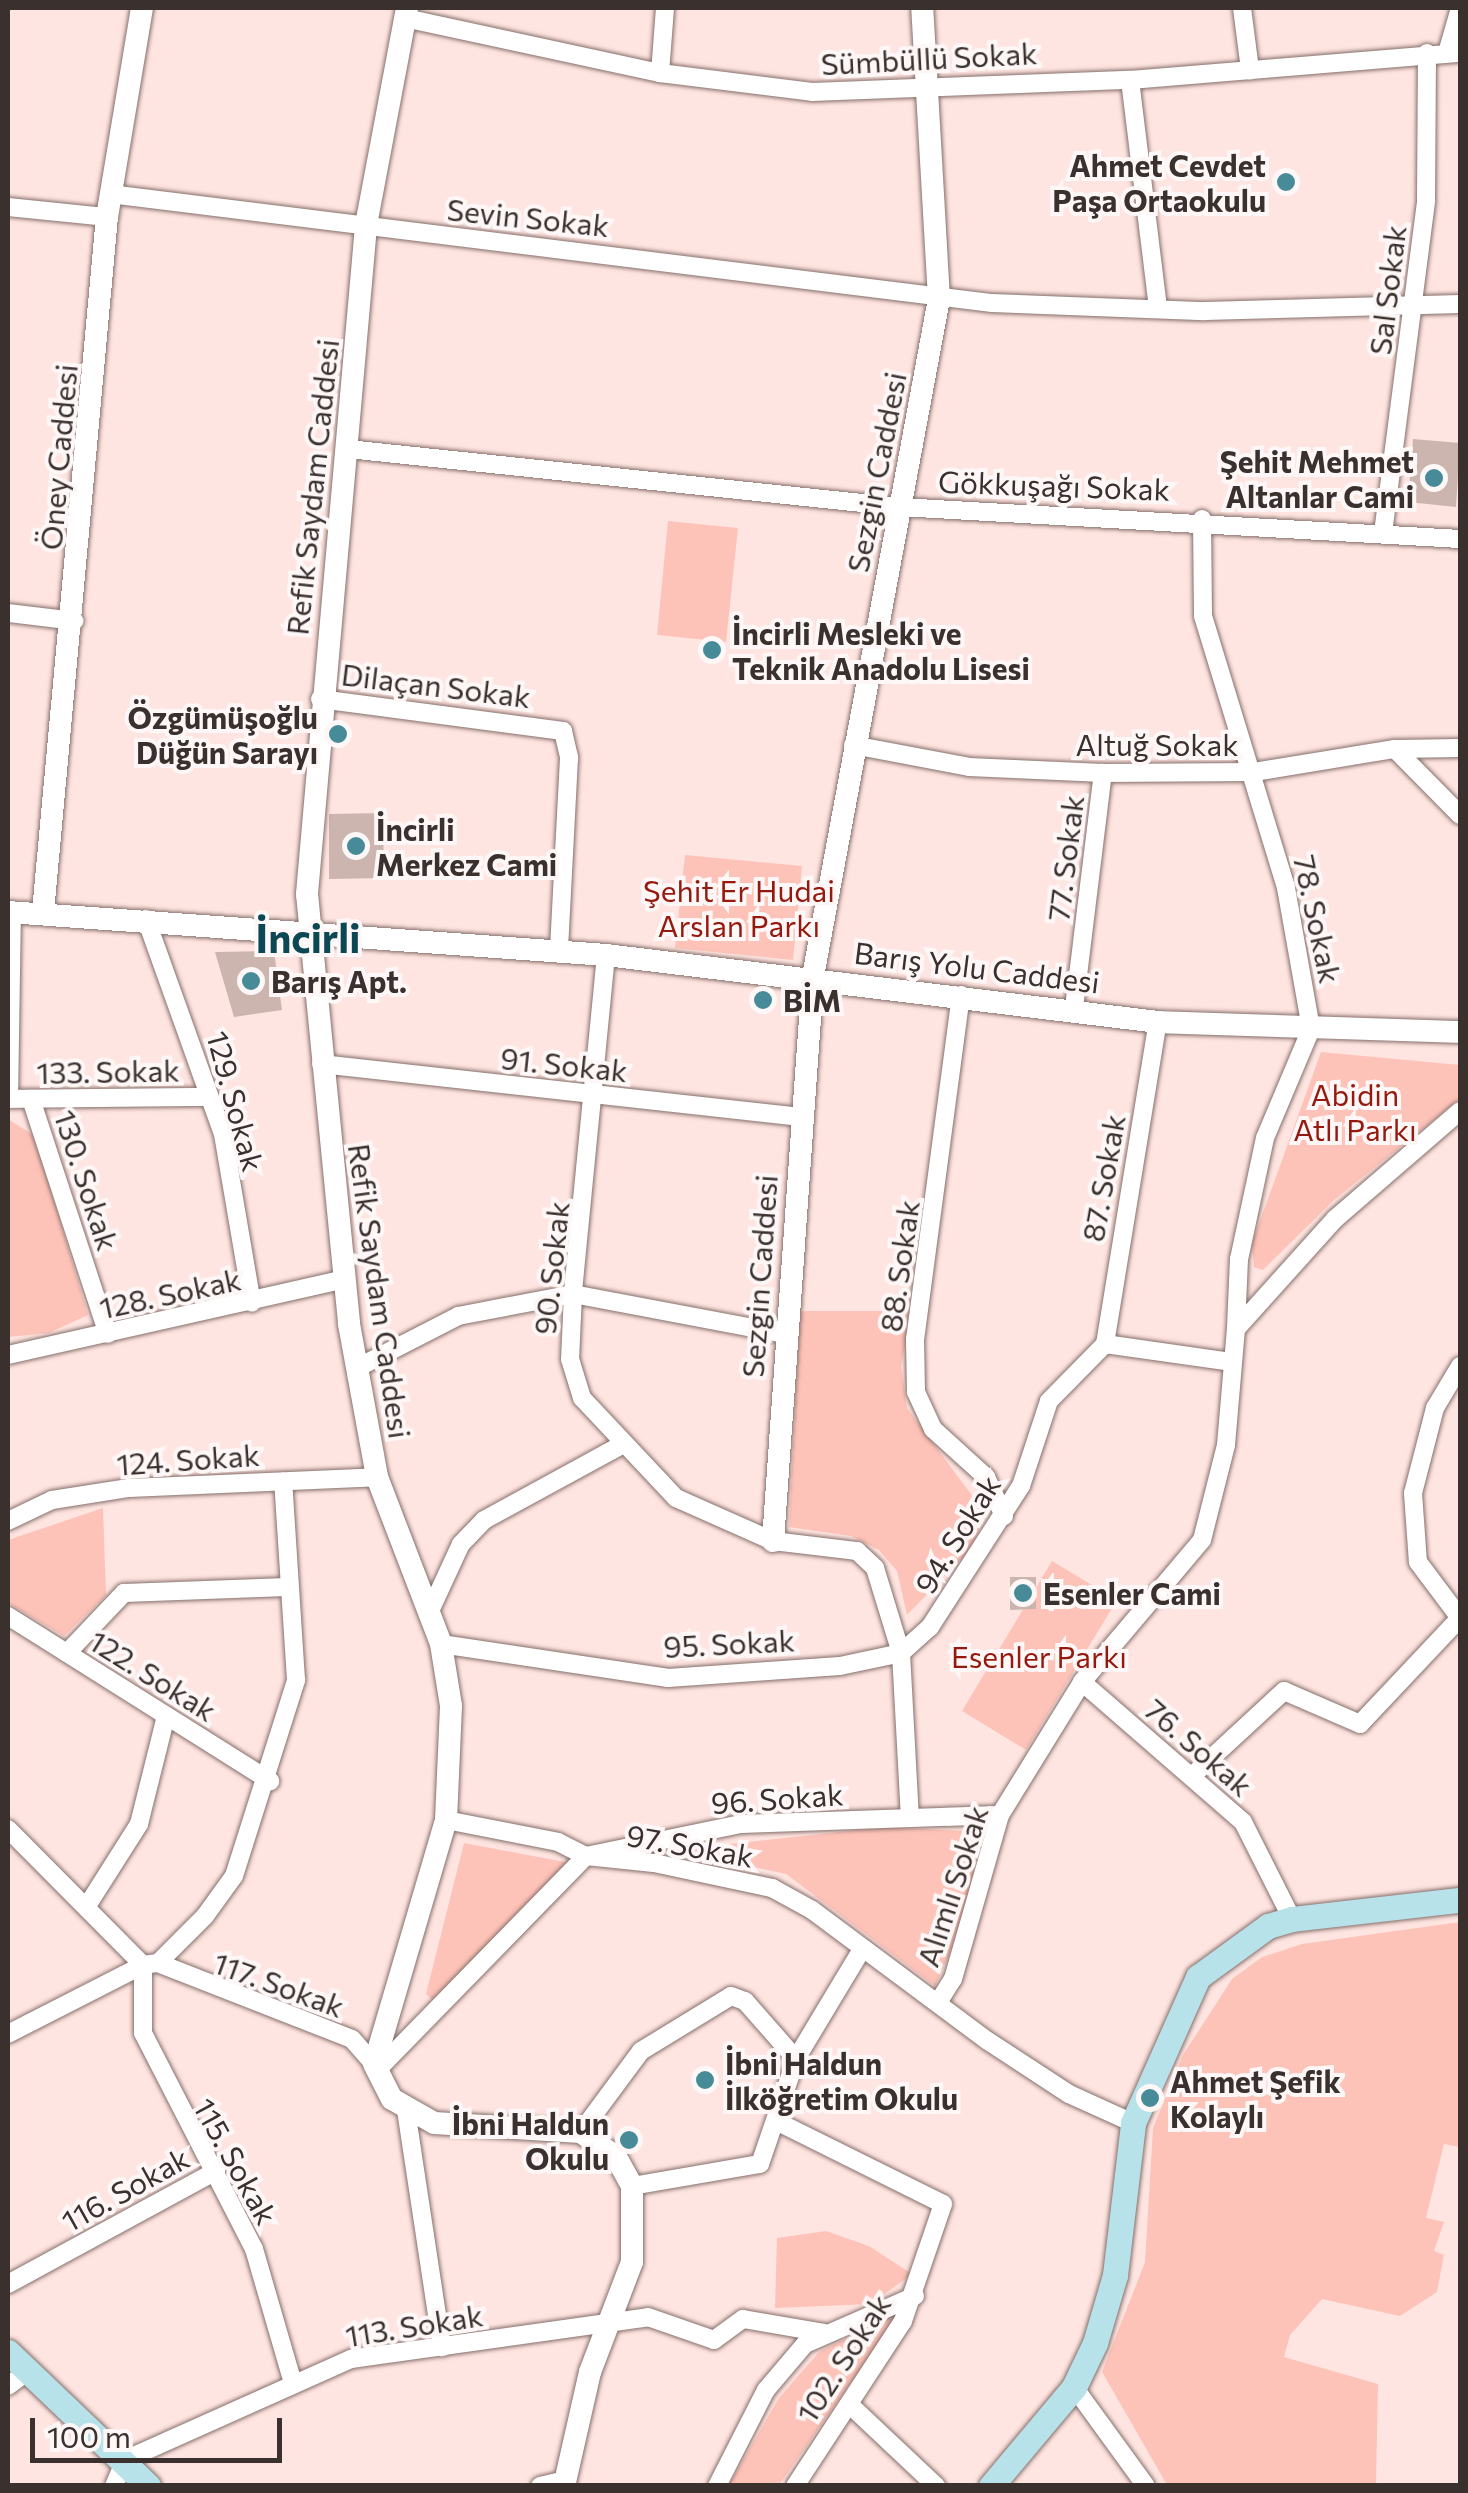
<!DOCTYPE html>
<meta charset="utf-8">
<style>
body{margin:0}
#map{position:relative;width:1468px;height:2493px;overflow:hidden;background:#ffe5e1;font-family:Commissioner,sans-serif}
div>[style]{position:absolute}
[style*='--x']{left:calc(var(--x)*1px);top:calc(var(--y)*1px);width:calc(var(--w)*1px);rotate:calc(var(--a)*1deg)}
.green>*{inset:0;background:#fec3b8}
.building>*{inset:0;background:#ccb4af}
.roads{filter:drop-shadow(0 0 2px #856f6b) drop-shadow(0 0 2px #856f6b)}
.minor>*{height:18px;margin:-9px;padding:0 9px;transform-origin:9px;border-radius:9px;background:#fff}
.tertiary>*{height:22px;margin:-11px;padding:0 11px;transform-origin:11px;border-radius:11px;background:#fff}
.secondary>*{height:25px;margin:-12.5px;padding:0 12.5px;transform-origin:12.5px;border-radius:12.5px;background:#b7e2e9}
.dots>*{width:28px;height:28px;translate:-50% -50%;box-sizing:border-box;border:5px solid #fdf8f7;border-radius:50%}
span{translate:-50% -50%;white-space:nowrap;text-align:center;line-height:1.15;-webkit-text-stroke:8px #fdf8f7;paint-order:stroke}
.street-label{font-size:30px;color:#3a302e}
.poi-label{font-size:30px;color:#3a302e;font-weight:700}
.right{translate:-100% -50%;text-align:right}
.left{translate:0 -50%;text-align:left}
.park-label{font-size:30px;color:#95190e}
.district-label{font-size:40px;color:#0b4853;font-weight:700}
.frame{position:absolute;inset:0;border:10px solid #3a302e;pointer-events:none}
.scale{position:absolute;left:30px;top:2418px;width:252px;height:45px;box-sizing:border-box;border:5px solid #3a302e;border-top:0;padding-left:12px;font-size:30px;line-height:35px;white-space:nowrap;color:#3a302e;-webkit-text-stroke:8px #fdf8f7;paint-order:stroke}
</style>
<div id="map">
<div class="green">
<div style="clip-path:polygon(668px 521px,738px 528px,726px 642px,657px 635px)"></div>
<div style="clip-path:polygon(685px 855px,802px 866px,793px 960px,675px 948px)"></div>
<div style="clip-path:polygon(1321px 1052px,1460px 1065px,1460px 1099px,1334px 1200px,1263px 1270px,1254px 1267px,1252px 1243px)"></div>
<div style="clip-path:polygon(8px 1119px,35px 1136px,88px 1315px,49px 1333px,8px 1337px)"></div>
<div style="clip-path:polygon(800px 1311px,912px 1311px,901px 1366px,907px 1408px,985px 1513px,971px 1549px,907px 1615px,897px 1571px,879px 1550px,851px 1536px,789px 1527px)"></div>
<div style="clip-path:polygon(103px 1508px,106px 1595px,64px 1636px,8px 1603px,8px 1540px)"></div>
<div style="clip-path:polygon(1052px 1561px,1117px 1600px,1026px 1750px,962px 1711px)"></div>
<div style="clip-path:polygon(885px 1827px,984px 1832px,957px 1937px,935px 1986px,786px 1874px,675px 1850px)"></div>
<div style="clip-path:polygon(464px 1843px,586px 1866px,436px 2003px,426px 1994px)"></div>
<div style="clip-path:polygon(1460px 1922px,1460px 2147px,1444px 2144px,1426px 2218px,1444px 2222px,1434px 2251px,1444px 2255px,1437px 2292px,1400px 2316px,1322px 2299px,1290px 2335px,1284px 2357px,1378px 2384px,1376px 2485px,1167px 2485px,1102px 2372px,1145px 2262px,1153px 2128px,1183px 2055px,1232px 1979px,1262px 1957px,1302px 1944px)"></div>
<div style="clip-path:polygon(826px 2231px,869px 2246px,912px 2274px,871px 2304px,775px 2308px,777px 2238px)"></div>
<div style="clip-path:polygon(901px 2311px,779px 2485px,728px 2486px,779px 2398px,819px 2352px)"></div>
</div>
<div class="building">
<div style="clip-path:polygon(1413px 439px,1460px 443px,1456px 507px,1408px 502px)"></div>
<div style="clip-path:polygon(383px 813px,384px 878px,329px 879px,329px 814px)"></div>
<div style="clip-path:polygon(274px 951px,282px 1010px,234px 1017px,215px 952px)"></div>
<div style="clip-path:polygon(1010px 1577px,1036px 1577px,1036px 1609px,1010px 1610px)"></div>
</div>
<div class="roads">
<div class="minor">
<div style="--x:1242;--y:8;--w:63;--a:82.6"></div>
<div style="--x:405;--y:18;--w:261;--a:12.2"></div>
<div style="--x:660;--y:73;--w:153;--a:7.1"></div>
<div style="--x:812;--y:92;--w:318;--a:-2.2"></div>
<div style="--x:1130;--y:80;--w:331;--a:-4.7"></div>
<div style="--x:1447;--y:53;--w:47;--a:-73.9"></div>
<div style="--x:660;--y:73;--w:65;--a:-85.6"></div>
<div style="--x:1130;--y:80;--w:230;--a:83"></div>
<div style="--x:110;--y:194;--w:889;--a:7.05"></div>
<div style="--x:992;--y:303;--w:213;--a:2.2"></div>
<div style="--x:1205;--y:311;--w:255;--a:-1.6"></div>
<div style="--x:8;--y:207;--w:100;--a:5.8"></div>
<div style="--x:348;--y:449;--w:555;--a:6"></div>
<div style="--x:900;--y:507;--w:561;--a:3.27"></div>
<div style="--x:1202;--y:519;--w:97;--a:89.4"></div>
<div style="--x:1203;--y:616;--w:284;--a:73"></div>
<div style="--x:1286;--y:888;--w:143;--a:79.9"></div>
<div style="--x:1311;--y:1029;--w:118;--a:112.9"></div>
<div style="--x:1265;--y:1138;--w:124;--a:102.1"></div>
<div style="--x:1239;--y:1259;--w:70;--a:92.5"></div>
<div style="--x:1383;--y:533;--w:336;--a:-82.6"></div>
<div style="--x:1426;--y:200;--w:147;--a:-89.6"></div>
<div style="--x:8;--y:613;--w:67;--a:6.8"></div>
<div style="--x:320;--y:699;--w:245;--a:7.5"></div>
<div style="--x:563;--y:731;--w:28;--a:77"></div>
<div style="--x:569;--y:758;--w:193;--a:93"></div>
<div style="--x:853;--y:745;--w:118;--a:10.7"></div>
<div style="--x:969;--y:767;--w:134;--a:2.6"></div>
<div style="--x:1103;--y:773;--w:151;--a:-0.4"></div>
<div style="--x:1254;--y:772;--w:143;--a:-9.3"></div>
<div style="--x:1395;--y:749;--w:65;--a:-0.9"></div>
<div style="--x:1395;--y:749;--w:93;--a:45.4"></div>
<div style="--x:146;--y:919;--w:228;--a:70.3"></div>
<div style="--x:223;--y:1134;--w:171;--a:80.3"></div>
<div style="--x:606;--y:955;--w:341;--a:95.6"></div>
<div style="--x:573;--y:1294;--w:65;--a:92.6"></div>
<div style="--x:570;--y:1359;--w:41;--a:72.9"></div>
<div style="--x:582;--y:1398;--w:137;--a:46.8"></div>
<div style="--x:676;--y:1498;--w:106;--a:23.9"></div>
<div style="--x:773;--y:1541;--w:85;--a:6.8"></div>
<div style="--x:857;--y:1551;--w:25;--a:43"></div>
<div style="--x:875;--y:1568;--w:89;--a:73"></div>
<div style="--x:901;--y:1653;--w:165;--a:86.9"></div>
<div style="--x:961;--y:995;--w:347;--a:97.6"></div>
<div style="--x:915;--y:1339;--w:53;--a:88.9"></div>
<div style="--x:916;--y:1392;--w:41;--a:65.3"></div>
<div style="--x:933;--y:1429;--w:72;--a:42.2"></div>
<div style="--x:986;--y:1477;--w:43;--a:65.2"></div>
<div style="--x:1074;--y:1008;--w:237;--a:-83"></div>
<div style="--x:321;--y:1064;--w:483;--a:6.3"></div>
<div style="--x:8;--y:1099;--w:201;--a:-0.6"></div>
<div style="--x:9;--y:1099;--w:186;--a:-89.1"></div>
<div style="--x:31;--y:1099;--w:247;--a:71.9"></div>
<div style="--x:1105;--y:1344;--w:326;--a:-80.7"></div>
<div style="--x:8;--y:1355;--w:344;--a:-12.7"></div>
<div style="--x:1460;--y:1366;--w:49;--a:120.8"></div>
<div style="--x:1435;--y:1408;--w:88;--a:104.5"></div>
<div style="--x:1413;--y:1493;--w:69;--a:85.9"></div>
<div style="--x:1418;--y:1562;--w:70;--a:53.1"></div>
<div style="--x:357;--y:1368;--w:114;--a:-27.2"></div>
<div style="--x:458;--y:1316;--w:117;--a:-10.8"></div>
<div style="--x:573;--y:1294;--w:215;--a:10.7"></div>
<div style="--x:8;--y:1521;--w:49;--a:-25.5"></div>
<div style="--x:52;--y:1500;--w:78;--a:-8.9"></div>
<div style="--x:129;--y:1488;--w:248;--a:-2.5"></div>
<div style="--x:430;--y:1611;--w:74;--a:-65.2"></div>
<div style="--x:461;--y:1544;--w:33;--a:-46"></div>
<div style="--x:484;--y:1520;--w:155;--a:-28.6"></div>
<div style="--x:8;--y:1616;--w:310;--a:32.2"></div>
<div style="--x:441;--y:1644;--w:230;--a:8.5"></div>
<div style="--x:668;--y:1678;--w:172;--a:-4"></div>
<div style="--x:840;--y:1666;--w:62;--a:-12"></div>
<div style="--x:901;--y:1653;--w:39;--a:-42"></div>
<div style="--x:930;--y:1627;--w:168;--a:-57.2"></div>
<div style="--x:1021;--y:1486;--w:89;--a:-71.8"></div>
<div style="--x:1049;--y:1401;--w:80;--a:-45.5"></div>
<div style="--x:1105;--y:1344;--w:127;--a:8.1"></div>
<div style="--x:67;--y:1653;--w:83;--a:-46.5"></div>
<div style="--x:124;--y:1593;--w:163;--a:-2.1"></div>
<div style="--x:1082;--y:1682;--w:213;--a:41"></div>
<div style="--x:1243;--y:1822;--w:109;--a:63.2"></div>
<div style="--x:1193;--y:1775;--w:124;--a:-42.7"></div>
<div style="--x:1284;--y:1691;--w:83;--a:23.5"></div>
<div style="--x:1360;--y:1724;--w:146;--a:-46.7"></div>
<div style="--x:446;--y:1820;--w:114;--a:11.1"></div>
<div style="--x:558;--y:1842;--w:31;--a:27"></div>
<div style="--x:586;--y:1856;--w:158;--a:-11.7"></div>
<div style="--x:741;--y:1824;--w:259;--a:-2"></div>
<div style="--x:8;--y:1829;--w:192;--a:45.2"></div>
<div style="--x:143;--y:1965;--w:15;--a:-8"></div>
<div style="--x:158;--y:1963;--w:66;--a:-45"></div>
<div style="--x:205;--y:1916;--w:49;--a:-54.1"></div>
<div style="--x:234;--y:1876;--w:206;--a:-72.4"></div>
<div style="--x:296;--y:1680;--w:199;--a:-93.7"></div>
<div style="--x:87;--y:1906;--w:97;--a:-57.6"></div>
<div style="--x:139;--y:1824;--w:111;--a:-76"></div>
<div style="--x:158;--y:1963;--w:208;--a:21.4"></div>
<div style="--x:352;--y:2039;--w:33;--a:49"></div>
<div style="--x:374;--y:2064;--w:10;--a:-6"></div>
<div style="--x:384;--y:2063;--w:289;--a:-45.7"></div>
<div style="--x:586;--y:1856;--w:68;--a:5.9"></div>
<div style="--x:654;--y:1863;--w:121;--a:12"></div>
<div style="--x:772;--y:1888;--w:46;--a:28.8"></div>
<div style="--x:812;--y:1910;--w:219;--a:36.7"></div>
<div style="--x:988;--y:2041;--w:97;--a:33.2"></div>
<div style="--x:1069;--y:2094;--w:70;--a:24.4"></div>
<div style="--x:143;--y:1965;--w:68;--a:90"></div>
<div style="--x:143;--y:2033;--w:243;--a:62.8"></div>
<div style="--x:254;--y:2249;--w:140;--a:73.8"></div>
<div style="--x:939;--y:2001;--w:26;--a:-58"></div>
<div style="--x:953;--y:1979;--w:171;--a:-74"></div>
<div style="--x:1000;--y:1815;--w:156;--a:-58.3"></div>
<div style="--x:1082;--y:1682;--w:186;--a:-49.8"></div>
<div style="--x:1202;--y:1540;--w:98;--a:-75.8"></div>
<div style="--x:1226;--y:1445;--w:116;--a:-85.1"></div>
<div style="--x:1236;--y:1329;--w:148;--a:-48"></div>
<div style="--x:1335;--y:1219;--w:165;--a:-40.8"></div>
<div style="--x:8;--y:2034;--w:152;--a:-27.1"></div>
<div style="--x:406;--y:2110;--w:240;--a:81.4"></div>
<div style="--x:778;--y:2122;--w:184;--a:26.4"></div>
<div style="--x:943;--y:2204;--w:124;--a:108.9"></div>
<div style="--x:903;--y:2321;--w:197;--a:123.2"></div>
<div style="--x:581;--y:2132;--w:101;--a:-53.5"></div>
<div style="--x:641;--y:2051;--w:105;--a:-31.4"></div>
<div style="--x:731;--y:1996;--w:15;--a:20"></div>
<div style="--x:745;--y:2001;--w:77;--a:48.7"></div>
<div style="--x:632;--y:2186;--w:130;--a:-9.8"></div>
<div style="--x:760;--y:2164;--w:111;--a:-71.1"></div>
<div style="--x:796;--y:2059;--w:128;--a:-59"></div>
<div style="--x:8;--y:2284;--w:237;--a:-28.5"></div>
<div style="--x:8;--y:2386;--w:25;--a:-37"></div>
<div style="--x:1074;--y:2387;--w:122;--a:54"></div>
<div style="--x:849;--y:2404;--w:120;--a:43.3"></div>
<div style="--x:114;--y:2486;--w:28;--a:-67"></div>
<div style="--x:125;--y:2460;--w:248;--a:-24.1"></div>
<div style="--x:351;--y:2359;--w:300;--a:-8"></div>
<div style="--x:648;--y:2317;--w:70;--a:19.2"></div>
<div style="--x:714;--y:2340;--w:36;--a:-36"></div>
<div style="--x:743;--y:2319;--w:82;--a:9.8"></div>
<div style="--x:540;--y:2486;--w:26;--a:-13"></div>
<div style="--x:717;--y:2486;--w:108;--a:-63"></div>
<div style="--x:766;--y:2390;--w:60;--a:-49.7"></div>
<div style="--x:805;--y:2344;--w:120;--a:-23.6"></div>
</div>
<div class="tertiary">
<div style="--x:407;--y:8;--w:222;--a:100.7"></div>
<div style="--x:366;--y:226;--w:671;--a:95.05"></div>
<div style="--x:307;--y:894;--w:432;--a:84.4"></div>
<div style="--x:349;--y:1324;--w:156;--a:79.6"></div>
<div style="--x:377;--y:1477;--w:179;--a:69"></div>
<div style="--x:441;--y:1644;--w:63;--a:80.8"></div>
<div style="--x:451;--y:1706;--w:114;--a:92.5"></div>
<div style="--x:446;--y:1820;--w:254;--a:106.4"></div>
<div style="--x:374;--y:2064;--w:39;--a:63"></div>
<div style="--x:392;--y:2099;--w:48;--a:29.7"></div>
<div style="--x:434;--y:2123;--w:147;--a:3.5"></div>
<div style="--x:581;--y:2132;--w:43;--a:35.5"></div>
<div style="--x:616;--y:2157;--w:33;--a:61"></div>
<div style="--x:632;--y:2186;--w:76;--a:90"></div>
<div style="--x:632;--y:2262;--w:118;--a:110.9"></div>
<div style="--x:590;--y:2372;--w:117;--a:102.8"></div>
<div style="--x:8;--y:912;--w:600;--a:4.11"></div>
<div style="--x:606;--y:955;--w:556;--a:6.92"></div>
<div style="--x:1158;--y:1022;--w:302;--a:1.9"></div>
<div style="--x:43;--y:912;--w:698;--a:-84.74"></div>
<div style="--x:107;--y:217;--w:212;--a:-80.5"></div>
<div style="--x:773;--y:1541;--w:566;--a:-85.95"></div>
<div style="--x:813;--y:976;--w:689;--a:-79.46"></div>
<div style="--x:939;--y:299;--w:291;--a:-93.3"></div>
</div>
<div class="secondary">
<div style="--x:8;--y:2352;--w:194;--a:43.7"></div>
<div style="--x:991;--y:2486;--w:129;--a:-50"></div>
<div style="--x:1074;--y:2387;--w:49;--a:-64.5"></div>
<div style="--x:1095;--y:2343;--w:71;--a:-73.6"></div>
<div style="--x:1115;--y:2275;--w:153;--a:-83.2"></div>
<div style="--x:1133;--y:2123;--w:160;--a:-66"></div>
<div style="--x:1198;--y:1977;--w:87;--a:-36.1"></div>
<div style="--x:1268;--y:1926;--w:25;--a:-16"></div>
<div style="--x:1292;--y:1919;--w:169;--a:-6.5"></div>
</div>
</div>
<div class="dots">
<div style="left:1286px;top:182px;background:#478b99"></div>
<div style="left:1434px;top:478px;background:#478b99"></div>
<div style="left:712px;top:650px;background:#478b99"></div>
<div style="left:338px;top:734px;background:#478b99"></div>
<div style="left:356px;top:846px;background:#478b99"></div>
<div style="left:251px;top:981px;background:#478b99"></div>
<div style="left:763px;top:1000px;background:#478b99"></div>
<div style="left:1023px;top:1593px;background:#478b99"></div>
<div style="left:705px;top:2080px;background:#478b99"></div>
<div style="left:1150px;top:2098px;background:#478b99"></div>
<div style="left:629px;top:2140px;background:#478b99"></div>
</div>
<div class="street-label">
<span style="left:929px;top:58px;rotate:-3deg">Sümbüllü Sokak</span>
<span style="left:528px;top:217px;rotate:6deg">Sevin Sokak</span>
<span style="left:1387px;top:290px;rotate:-83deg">Sal Sokak</span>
<span style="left:58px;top:457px;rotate:-85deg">Öney Caddesi</span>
<span style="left:876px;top:472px;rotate:-79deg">Sezgin Caddesi</span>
<span style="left:1054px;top:485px;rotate:2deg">Gökkuşağı Sokak</span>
<span style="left:312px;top:487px;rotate:-84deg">Refik Saydam Caddesi</span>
<span style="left:436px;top:685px;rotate:7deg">Dilaçan Sokak</span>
<span style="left:1157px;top:744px">Altuğ Sokak</span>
<span style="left:1065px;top:858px;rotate:-83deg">77. Sokak</span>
<span style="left:1318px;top:919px;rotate:78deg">78. Sokak</span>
<span style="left:977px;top:967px;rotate:7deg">Barış Yolu Caddesi</span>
<span style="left:564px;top:1064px;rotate:6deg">91. Sokak</span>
<span style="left:108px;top:1071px;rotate:-1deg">133. Sokak</span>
<span style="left:236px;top:1101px;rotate:75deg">129. Sokak</span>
<span style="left:1103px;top:1178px;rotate:-80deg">87. Sokak</span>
<span style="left:87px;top:1180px;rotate:72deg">130. Sokak</span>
<span style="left:899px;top:1266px;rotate:-82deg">88. Sokak</span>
<span style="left:551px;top:1268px;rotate:-84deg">90. Sokak</span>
<span style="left:759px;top:1276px;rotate:-86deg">Sezgin Caddesi</span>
<span style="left:380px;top:1291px;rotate:82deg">Refik Saydam Caddesi</span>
<span style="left:170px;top:1293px;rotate:-12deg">128. Sokak</span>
<span style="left:188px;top:1459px;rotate:-4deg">124. Sokak</span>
<span style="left:957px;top:1534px;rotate:-58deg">94. Sokak</span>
<span style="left:729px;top:1643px;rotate:-3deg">95. Sokak</span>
<span style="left:153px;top:1675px;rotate:32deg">122. Sokak</span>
<span style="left:1199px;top:1747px;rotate:41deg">76. Sokak</span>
<span style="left:777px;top:1798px;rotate:-4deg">96. Sokak</span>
<span style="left:690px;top:1845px;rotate:10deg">97. Sokak</span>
<span style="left:952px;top:1886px;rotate:-72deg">Alımlı Sokak</span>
<span style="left:279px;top:1984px;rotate:20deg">117. Sokak</span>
<span style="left:236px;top:2161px;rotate:61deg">115. Sokak</span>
<span style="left:125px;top:2189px;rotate:-29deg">116. Sokak</span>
<span style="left:414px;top:2325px;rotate:-9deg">113. Sokak</span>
<span style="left:843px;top:2358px;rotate:-57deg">102. Sokak</span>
</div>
<div class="poi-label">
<span class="right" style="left:1266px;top:182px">Ahmet Cevdet<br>Paşa Ortaokulu</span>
<span class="right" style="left:1414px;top:478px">Şehit Mehmet<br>Altanlar Cami</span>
<span class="left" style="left:732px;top:650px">İncirli Mesleki ve<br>Teknik Anadolu Lisesi</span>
<span class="right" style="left:318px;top:734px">Özgümüşoğlu<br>Düğün Sarayı</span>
<span class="left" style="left:376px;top:846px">İncirli<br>Merkez Cami</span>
<span class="left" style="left:271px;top:981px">Barış Apt.</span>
<span class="left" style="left:783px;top:1000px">BİM</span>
<span class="left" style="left:1043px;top:1593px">Esenler Cami</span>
<span class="left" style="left:725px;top:2080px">İbni Haldun<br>İlköğretim Okulu</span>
<span class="left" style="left:1170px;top:2098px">Ahmet Şefik<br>Kolaylı</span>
<span class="right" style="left:609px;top:2140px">İbni Haldun<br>Okulu</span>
</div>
<div class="park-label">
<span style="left:739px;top:907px">Şehit Er Hudai<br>Arslan Parkı</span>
<span style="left:1355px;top:1111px">Abidin<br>Atlı Parkı</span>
<span style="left:1039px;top:1656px">Esenler Parkı</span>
</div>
<div class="district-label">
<span style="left:308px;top:937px">İncirli</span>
</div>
<div class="frame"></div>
<div class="scale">100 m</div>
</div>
